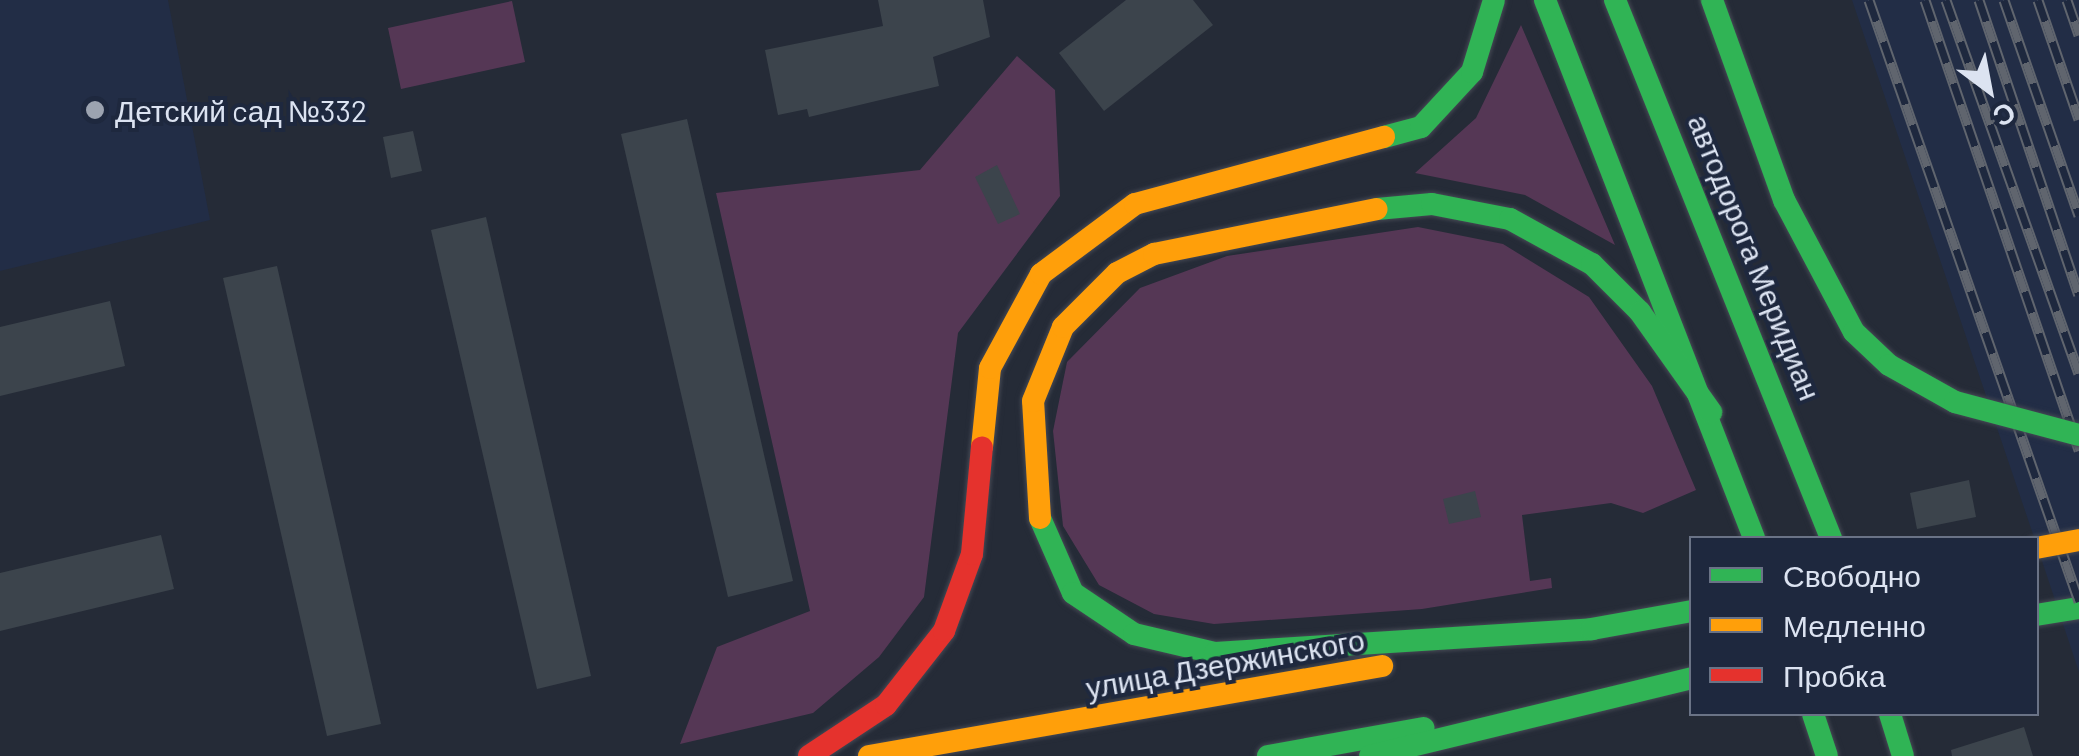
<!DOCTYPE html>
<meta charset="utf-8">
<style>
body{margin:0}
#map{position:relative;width:2079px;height:756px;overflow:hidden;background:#252b37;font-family:Barlow,sans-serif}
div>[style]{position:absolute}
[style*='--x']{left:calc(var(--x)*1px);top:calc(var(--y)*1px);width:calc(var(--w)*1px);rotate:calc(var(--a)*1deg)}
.built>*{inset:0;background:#222d46}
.green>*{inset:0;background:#553755}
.building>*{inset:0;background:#3c444c}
.roads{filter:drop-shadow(0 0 2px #454954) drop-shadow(0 0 2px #454954)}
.fast>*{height:22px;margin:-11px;padding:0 11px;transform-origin:11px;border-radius:11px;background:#30b455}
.slow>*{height:22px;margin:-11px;padding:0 11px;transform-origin:11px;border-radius:11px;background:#ff9f0a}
.jam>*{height:22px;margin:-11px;padding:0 11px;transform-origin:11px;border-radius:11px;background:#e5322d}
.rail>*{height:11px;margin-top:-5.5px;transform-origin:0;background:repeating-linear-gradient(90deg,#1e283e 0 22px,#60656e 0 44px);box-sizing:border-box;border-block:2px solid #60656e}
.bridges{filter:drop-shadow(0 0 2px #454954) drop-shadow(0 0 2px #454954)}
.fast-bridge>*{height:22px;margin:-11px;padding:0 11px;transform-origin:11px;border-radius:11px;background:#30b455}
.slow-bridge>*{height:22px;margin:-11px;padding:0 11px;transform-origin:11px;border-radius:11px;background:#ff9f0a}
.dots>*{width:28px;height:28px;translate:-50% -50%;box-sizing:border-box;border:5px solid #1e283e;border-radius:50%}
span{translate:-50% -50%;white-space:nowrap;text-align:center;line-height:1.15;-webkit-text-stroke:8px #1e283e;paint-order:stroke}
.poi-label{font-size:30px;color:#dce3f1}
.left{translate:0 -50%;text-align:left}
.street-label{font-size:30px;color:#dce3f1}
.legend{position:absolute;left:1689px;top:536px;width:350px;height:180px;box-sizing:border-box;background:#1e283e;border:2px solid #6a7386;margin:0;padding:12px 18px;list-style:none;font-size:30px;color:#dce3f1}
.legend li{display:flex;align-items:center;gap:20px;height:50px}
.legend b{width:50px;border:2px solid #6a7386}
.north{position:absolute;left:1939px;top:40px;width:100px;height:100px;-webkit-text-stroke:8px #1e283e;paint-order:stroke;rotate:148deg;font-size:28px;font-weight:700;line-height:40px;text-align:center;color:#dce3f1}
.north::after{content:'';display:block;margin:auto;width:35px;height:45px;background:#dce3f1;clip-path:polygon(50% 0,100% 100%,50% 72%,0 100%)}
</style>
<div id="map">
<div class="built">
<div style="clip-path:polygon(0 0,168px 0,210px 220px,0 271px)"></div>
<div style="clip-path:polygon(1852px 0,2079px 0,2079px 672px,2037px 546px)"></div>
</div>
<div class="green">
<div style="clip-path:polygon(512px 1px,525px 62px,401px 89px,388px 28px)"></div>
<div style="clip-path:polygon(1521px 25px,1615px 245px,1525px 195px,1415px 173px,1476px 118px)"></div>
<div style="clip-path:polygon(1017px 56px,1055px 90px,1060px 196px,958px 333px,924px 597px,879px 657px,813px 713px,680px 744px,717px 647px,810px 611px,716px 193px,920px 170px)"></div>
<div style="clip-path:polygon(1418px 227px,1503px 244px,1589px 297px,1652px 386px,1696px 490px,1643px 513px,1611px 503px,1522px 515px,1530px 581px,1551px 578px,1552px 588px,1422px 609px,1214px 624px,1154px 614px,1099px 585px,1063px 526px,1053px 431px,1067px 362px,1140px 288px,1227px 256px)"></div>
</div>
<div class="building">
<div style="clip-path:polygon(878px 0,983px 0,990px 37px,933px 57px,939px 86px,809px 117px,807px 109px,778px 115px,765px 50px,883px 26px)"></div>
<div style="clip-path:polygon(1126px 0,1193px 0,1213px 25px,1104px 111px,1059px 53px)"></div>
<div style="clip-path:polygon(687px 119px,793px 581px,728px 597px,621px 134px)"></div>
<div style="clip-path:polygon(413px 131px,422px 171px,391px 178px,383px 137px)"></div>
<div style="clip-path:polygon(997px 165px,1020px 214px,998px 224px,975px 177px)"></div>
<div style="clip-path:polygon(486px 217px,591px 676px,537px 689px,431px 230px)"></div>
<div style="clip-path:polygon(277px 266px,381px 724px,327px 736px,223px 278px)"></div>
<div style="clip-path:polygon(110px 301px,125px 366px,0 396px,0 327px)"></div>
<div style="clip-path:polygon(1969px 480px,1976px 517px,1917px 529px,1910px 493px)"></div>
<div style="clip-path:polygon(1475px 491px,1481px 517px,1449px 524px,1443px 499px)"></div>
<div style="clip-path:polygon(161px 535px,174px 589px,0 631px,0 573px)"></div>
<div style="clip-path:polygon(2024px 727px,2033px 756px,1952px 756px,1951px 750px)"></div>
</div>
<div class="roads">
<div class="fast">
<div style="--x:1545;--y:0;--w:577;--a:68.77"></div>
<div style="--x:1615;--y:0;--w:580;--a:68.13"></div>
<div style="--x:1384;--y:137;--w:38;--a:-15"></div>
<div style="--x:1421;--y:127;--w:75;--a:-47.2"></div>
<div style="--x:1472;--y:72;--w:75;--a:-73"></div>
<div style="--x:1377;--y:209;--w:55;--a:-5.2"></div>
<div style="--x:1432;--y:204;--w:79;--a:10.9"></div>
<div style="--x:1510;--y:219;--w:94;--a:28.8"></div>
<div style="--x:1592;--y:264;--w:68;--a:45"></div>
<div style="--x:1640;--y:312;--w:123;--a:54.6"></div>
<div style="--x:1040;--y:518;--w:82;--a:66.3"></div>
<div style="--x:1073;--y:593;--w:73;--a:33.9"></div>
<div style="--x:1134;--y:634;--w:83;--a:13.2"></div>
<div style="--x:1215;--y:653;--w:378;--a:-3.6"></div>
<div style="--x:1592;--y:629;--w:102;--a:-10.2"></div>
<div style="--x:2036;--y:615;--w:44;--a:-9.2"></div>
<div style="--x:1813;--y:714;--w:44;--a:71.6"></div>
<div style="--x:1890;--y:714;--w:44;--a:72.8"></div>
<div style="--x:1268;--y:756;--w:158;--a:-10.2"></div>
<div style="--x:1370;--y:756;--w:331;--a:-13.6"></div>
</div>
<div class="slow">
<div style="--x:982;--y:447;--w:79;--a:-84.2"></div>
<div style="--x:990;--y:368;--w:107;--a:-61.5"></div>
<div style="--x:1041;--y:274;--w:117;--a:-36.7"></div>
<div style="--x:1135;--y:204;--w:258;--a:-15.1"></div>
<div style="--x:1040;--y:518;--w:117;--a:-93.4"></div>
<div style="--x:1033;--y:401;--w:80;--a:-67.9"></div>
<div style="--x:1063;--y:327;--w:76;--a:-45"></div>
<div style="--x:1117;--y:273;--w:42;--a:-27.2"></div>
<div style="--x:1154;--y:254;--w:227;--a:-11.4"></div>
<div style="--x:869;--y:756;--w:521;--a:-9.95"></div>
</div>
<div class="jam">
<div style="--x:809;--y:756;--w:92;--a:-33.5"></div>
<div style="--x:886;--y:705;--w:94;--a:-51.9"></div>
<div style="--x:944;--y:631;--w:82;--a:-70"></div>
<div style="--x:972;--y:554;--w:107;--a:-84.7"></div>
</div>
</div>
<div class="rail">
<div style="--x:1869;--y:0;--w:637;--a:70.74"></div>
<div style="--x:1925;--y:0;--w:476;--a:71.1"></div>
<div style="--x:1946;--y:0;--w:396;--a:70.4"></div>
<div style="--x:1979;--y:0;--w:311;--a:71.3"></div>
<div style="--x:2004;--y:0;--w:228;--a:70.8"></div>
<div style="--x:2038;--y:0;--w:126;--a:71"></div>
<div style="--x:2067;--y:0;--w:37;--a:71"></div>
</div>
<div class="bridges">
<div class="fast-bridge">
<div style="--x:1712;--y:0;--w:213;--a:70.2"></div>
<div style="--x:1784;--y:200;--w:149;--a:62.1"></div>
<div style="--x:1854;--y:332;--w:48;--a:43.3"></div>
<div style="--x:1889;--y:365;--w:76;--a:29.3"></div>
<div style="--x:1955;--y:402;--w:128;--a:14.9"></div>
</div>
<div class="slow-bridge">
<div style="--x:2036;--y:548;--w:44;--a:-10.5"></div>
</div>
</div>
<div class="dots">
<div style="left:95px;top:110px;background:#9ca3b0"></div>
</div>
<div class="poi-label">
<span class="left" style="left:115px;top:110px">Детский cад №332</span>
</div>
<div class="street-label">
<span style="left:1755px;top:257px;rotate:68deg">автодорога Меридиан</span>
<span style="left:1225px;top:663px;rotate:-10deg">улица Дзержинского</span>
</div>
<ul class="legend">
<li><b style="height:12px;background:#30b455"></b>Свободно</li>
<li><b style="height:12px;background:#ff9f0a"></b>Медленно</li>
<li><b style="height:12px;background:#e5322d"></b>Пробка</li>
</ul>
<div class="north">С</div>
</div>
